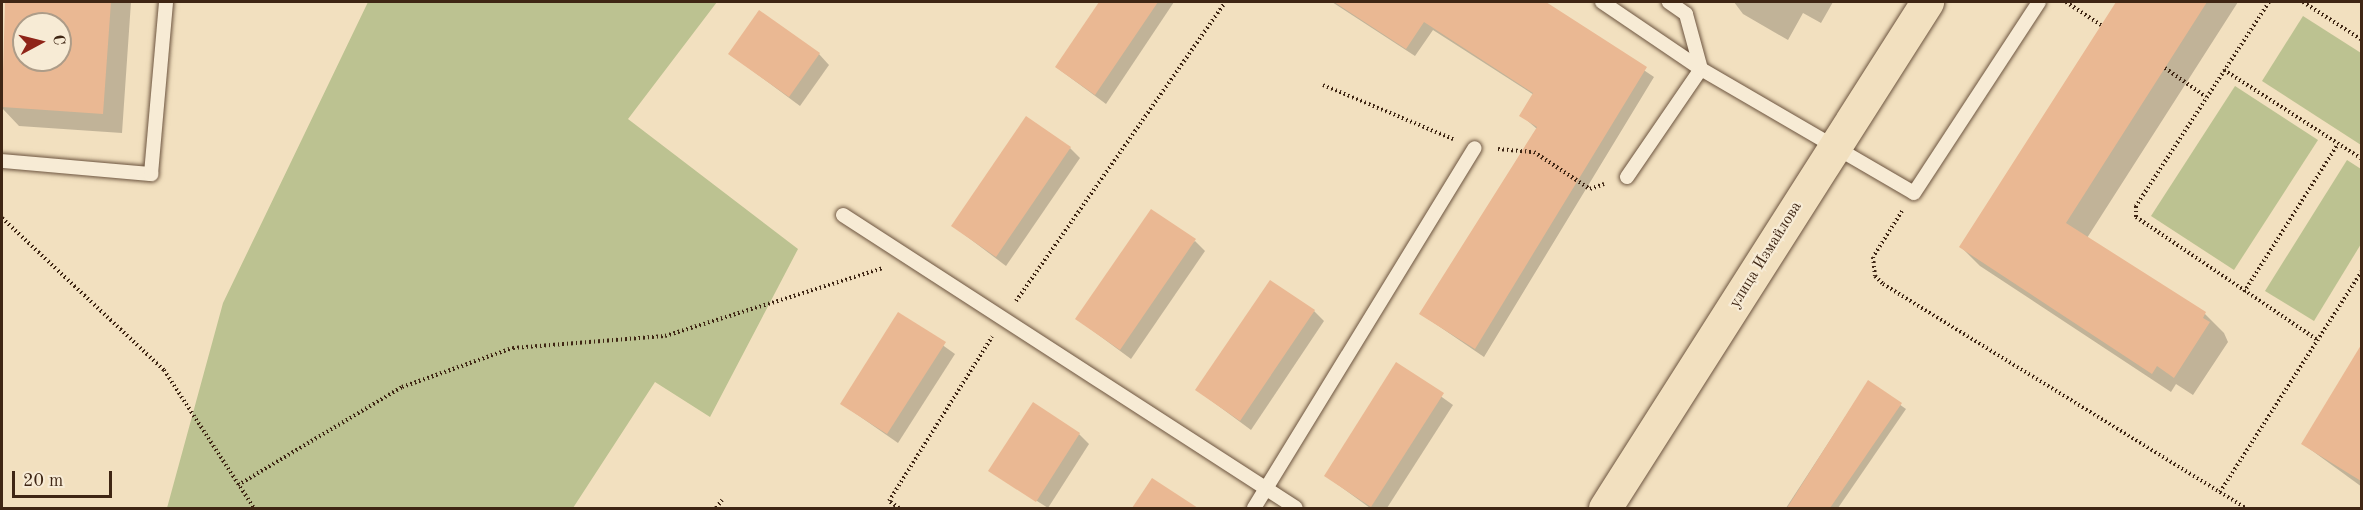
<!DOCTYPE html>
<meta charset="utf-8">
<style>
body{margin:0}
#map{position:relative;width:2363px;height:510px;overflow:hidden;background:#f2e0bf;font-family:"Old Standard TT",serif}
div>[style]{position:absolute}
[style*='--x']{left:calc(var(--x)*1px);top:calc(var(--y)*1px);width:calc(var(--w)*1px);rotate:calc(var(--a)*1deg)}
.green>*{inset:0;background:#bcc291}
.shadow>*{inset:0;background:#0003}
.building>*{inset:0;background:#eab893}
.path>*{height:4px;margin-top:-2px;transform-origin:0;background:repeating-linear-gradient(90deg,#3f2614 0 1.5px,transparent 0 4.5px)}
.roads{filter:drop-shadow(0 0 2px #6c543f) drop-shadow(0 0 2px #6c543f)}
.lane>*{height:14px;margin:-7px;padding:0 7px;transform-origin:7px;border-radius:7px;background:#f7ebd5}
.primary>*{height:33px;margin:-16.5px;padding:0 16.5px;transform-origin:16.5px;border-radius:16.5px;background:#f2e0bf}
span{translate:-50% -50%;white-space:nowrap;text-align:center;line-height:1.15;-webkit-text-stroke:4.5px #f7ebd5;paint-order:stroke}
.street-label{font-size:16px;color:#3f2614}
.frame{position:absolute;inset:0;border:3px solid #3f2614;pointer-events:none}
.north{position:absolute;left:12px;top:12px;width:60px;height:60px;box-sizing:border-box;background:#f7ebd5;border:2px solid #ad9c88;border-radius:50%;rotate:83deg;font-size:16px;font-weight:700;line-height:24px;text-align:center;color:#3f2614}
.north::after{content:'';display:block;margin:auto;width:21px;height:27px;background:#8f2418;clip-path:polygon(50% 0,100% 100%,50% 72%,0 100%)}
.scale{position:absolute;left:12px;top:471px;width:100px;height:27px;box-sizing:border-box;border:3px solid #3f2614;border-top:0;padding-left:8px;font-size:18px;line-height:21px;white-space:nowrap;color:#3f2614;-webkit-text-stroke:4px #f7ebd5;paint-order:stroke}
</style>
<div id="map">
<div class="green">
<div style="clip-path:polygon(368px 2px,717px 2px,628px 119px,798px 249px,710px 417px,655px 382px,573px 508px,167px 508px,223px 303px)"></div>
<div style="clip-path:polygon(2303px 16px,2361px 53px,2361px 145px,2262px 81px)"></div>
<div style="clip-path:polygon(2235px 86px,2318px 140px,2234px 270px,2151px 216px)"></div>
<div style="clip-path:polygon(2347px 160px,2361px 169px,2361px 244px,2314px 321px,2265px 291px)"></div>
</div>
<div class="shadow">
<div style="clip-path:polygon(evenodd,7px 2px,131px 2px,122px 133px,19px 126px,2px 108px,7px 2px,24px 24px,60px 24px,60px 60px,24px 60px,24px 24px)"></div>
<div style="clip-path:polygon(1100px 2px,1174px 2px,1106px 104px,1056px 67px)"></div>
<div style="clip-path:polygon(1332px 2px,1543px 2px,1654px 77px,1484px 357px,1421px 314px,1537px 129px,1521px 115px,1534px 95px,1433px 30px,1415px 56px)"></div>
<div style="clip-path:polygon(1734px 2px,1833px 2px,1821px 23px,1803px 13px,1788px 40px,1743px 14px)"></div>
<div style="clip-path:polygon(2118px 2px,2238px 2px,2087px 238px,2205px 314px,2224px 333px,2228px 342px,2193px 395px,2176px 384px,2171px 392px,1980px 266px,1961px 247px)"></div>
<div style="clip-path:polygon(730px 54px,819px 54px,829px 65px,800px 106px)"></div>
<div style="clip-path:polygon(1070px 148px,1080px 158px,1006px 266px,953px 226px)"></div>
<div style="clip-path:polygon(1195px 241px,1205px 251px,1131px 359px,1077px 319px)"></div>
<div style="clip-path:polygon(1314px 311px,1324px 321px,1251px 430px,1197px 390px)"></div>
<div style="clip-path:polygon(899px 314px,955px 354px,898px 443px,842px 404px)"></div>
<div style="clip-path:polygon(2362px 348px,2362px 487px,2303px 444px)"></div>
<div style="clip-path:polygon(1397px 365px,1453px 405px,1387px 508px,1370px 508px,1326px 476px)"></div>
<div style="clip-path:polygon(1868px 382px,1906px 409px,1838px 508px,1786px 508px)"></div>
<div style="clip-path:polygon(1079px 434px,1089px 444px,1048px 508px,990px 471px)"></div>
<div style="clip-path:polygon(1152px 480px,1196px 508px,1134px 508px)"></div>
</div>
<div class="building">
<div style="clip-path:polygon(evenodd,5px 2px,111px 2px,103px 114px,2px 107px,5px 2px,24px 24px,60px 24px,60px 60px,24px 60px,24px 24px)"></div>
<div style="clip-path:polygon(1099px 2px,1158px 2px,1095px 95px,1055px 67px)"></div>
<div style="clip-path:polygon(1334px 2px,1546px 2px,1647px 67px,1475px 349px,1419px 314px,1537px 127px,1519px 116px,1533px 93px,1424px 22px,1406px 49px)"></div>
<div style="clip-path:polygon(2116px 2px,2207px 2px,2066px 223px,2206px 312px,2203px 318px,2210px 322px,2174px 378px,2157px 366px,2152px 374px,1959px 247px)"></div>
<div style="clip-path:polygon(759px 10px,820px 53px,789px 97px,728px 54px)"></div>
<div style="clip-path:polygon(1026px 116px,1071px 147px,996px 257px,951px 226px)"></div>
<div style="clip-path:polygon(1151px 209px,1196px 239px,1120px 350px,1075px 319px)"></div>
<div style="clip-path:polygon(1270px 280px,1315px 310px,1240px 421px,1195px 390px)"></div>
<div style="clip-path:polygon(898px 312px,946px 342px,887px 434px,840px 404px)"></div>
<div style="clip-path:polygon(2361px 345px,2361px 481px,2301px 444px)"></div>
<div style="clip-path:polygon(1396px 362px,1444px 393px,1371px 507px,1324px 476px)"></div>
<div style="clip-path:polygon(1868px 380px,1902px 403px,1830px 508px,1787px 508px)"></div>
<div style="clip-path:polygon(1033px 402px,1080px 433px,1036px 502px,988px 471px)"></div>
<div style="clip-path:polygon(1152px 478px,1198px 508px,1132px 508px)"></div>
</div>
<div class="path">
<div style="--x:2066;--y:2;--w:42;--a:33.3"></div>
<div style="--x:2269;--y:2;--w:244;--a:123.1"></div>
<div style="--x:2136;--y:206;--w:11;--a:90"></div>
<div style="--x:2136;--y:217;--w:220;--a:34.1"></div>
<div style="--x:2303;--y:2;--w:70;--a:32.8"></div>
<div style="--x:2165;--y:68;--w:50;--a:35.3"></div>
<div style="--x:2224;--y:70;--w:164;--a:32.8"></div>
<div style="--x:1323;--y:85;--w:141;--a:22.6"></div>
<div style="--x:1498;--y:149;--w:36;--a:5"></div>
<div style="--x:1534;--y:152;--w:67;--a:33.5"></div>
<div style="--x:1590;--y:189;--w:15;--a:-20"></div>
<div style="--x:1902;--y:211;--w:54;--a:122.2"></div>
<div style="--x:1873;--y:257;--w:19;--a:84"></div>
<div style="--x:1875;--y:276;--w:11;--a:45"></div>
<div style="--x:1883;--y:284;--w:426;--a:31.7"></div>
<div style="--x:2;--y:218;--w:222;--a:43.2"></div>
<div style="--x:164;--y:370;--w:165;--a:56.9"></div>
<div style="--x:2244;--y:292;--w:175;--a:-57.6"></div>
<div style="--x:1016;--y:301;--w:365;--a:-55"></div>
<div style="--x:238;--y:485;--w:191;--a:-30.9"></div>
<div style="--x:402;--y:387;--w:118;--a:-19.4"></div>
<div style="--x:513;--y:348;--w:152;--a:-4.5"></div>
<div style="--x:665;--y:336;--w:228;--a:-17.3"></div>
<div style="--x:2220;--y:492;--w:263;--a:-57.3"></div>
<div style="--x:716;--y:508;--w:10;--a:-53"></div>
<div style="--x:899;--y:508;--w:12;--a:-145"></div>
<div style="--x:889;--y:501;--w:194;--a:-57.9"></div>
</div>
<div class="roads">
<div class="lane">
<div style="--x:1602;--y:2;--w:120;--a:34.1"></div>
<div style="--x:1701;--y:69;--w:246;--a:30.2"></div>
<div style="--x:1914;--y:193;--w:228;--a:-56.8"></div>
<div style="--x:2;--y:161;--w:150;--a:5"></div>
<div style="--x:151;--y:174;--w:173;--a:-85"></div>
<div style="--x:1627;--y:177;--w:131;--a:-55.6"></div>
<div style="--x:1701;--y:69;--w:57;--a:-105.3"></div>
<div style="--x:1686;--y:14;--w:21;--a:-145"></div>
<div style="--x:843;--y:215;--w:539;--a:32.89"></div>
<div style="--x:1254;--y:508;--w:422;--a:-58.5"></div>
</div>
<div class="primary">
<div style="--x:1605;--y:508;--w:600;--a:-57.53"></div>
</div>
</div>
<div class="street-label">
<span style="left:1766px;top:255px;rotate:-58deg">улица Измайлова</span>
</div>
<div class="frame"></div>
<div class="north">С</div>
<div class="scale">20 m</div>
</div>
